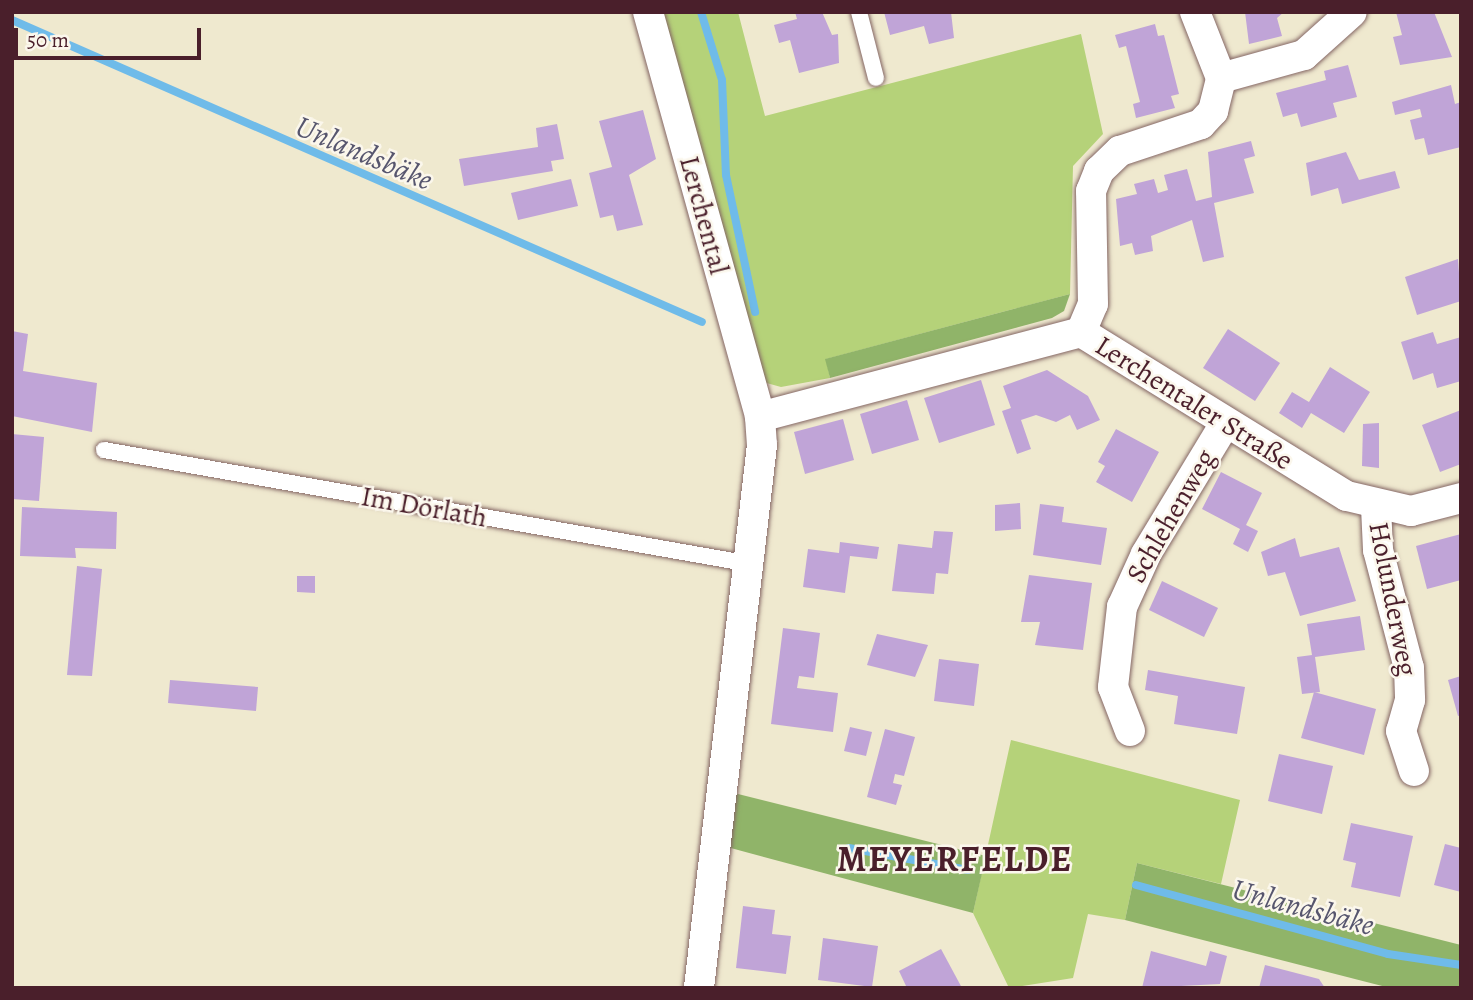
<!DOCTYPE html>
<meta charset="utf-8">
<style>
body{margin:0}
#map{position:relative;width:1473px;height:1000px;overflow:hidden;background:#efe9cf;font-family:Alegreya,serif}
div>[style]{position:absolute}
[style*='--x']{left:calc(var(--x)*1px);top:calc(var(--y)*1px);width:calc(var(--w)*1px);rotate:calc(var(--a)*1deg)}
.green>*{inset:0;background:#b5d279}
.forest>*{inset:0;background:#90b469}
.stream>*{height:8px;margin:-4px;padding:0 4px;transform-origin:4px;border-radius:4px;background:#6fbbe9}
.building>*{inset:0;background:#c0a4d7}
.roads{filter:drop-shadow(0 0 2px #846664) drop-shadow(0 0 2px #846664)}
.lane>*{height:16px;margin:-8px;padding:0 8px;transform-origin:8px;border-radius:8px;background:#fff}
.street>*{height:30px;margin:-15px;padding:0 15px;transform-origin:15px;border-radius:15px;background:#fff}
span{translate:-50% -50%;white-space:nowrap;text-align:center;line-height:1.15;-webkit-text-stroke:5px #fbf7ec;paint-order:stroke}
.street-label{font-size:28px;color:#4a1f2b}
.water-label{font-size:30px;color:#57566e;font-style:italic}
.district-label{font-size:35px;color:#4a1f2b;font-weight:700;letter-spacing:2px}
.frame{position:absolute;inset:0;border:14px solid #4a1f2b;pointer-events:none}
.scale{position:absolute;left:14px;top:28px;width:187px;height:32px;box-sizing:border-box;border:4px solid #4a1f2b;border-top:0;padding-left:9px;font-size:21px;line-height:24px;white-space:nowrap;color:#4a1f2b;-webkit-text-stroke:5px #fbf7ec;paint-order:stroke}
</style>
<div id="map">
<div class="green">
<div style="clip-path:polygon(658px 12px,738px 12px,765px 116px,1081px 34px,1103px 134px,1073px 166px,1070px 294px,826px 359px,830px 378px,781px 387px,756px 380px)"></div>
<div style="clip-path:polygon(1011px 740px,1240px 800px,1221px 884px,1137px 863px,1125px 920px,1088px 914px,1073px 978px,1009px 988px,973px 913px)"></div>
</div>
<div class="forest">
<div style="clip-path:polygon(1070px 294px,1064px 311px,1052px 318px,830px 378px,825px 359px)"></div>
<div style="clip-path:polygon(734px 793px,986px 856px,973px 913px,727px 847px)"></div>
<div style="clip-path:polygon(1137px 863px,1461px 945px,1461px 988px,1390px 988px,1125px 920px)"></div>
</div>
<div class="stream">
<div style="--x:701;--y:12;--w:71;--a:72.8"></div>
<div style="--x:722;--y:80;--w:95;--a:87.6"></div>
<div style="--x:726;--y:175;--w:140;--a:78"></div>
<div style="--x:12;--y:20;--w:753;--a:23.64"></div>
<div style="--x:849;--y:848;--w:121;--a:10.5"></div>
<div style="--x:1136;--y:885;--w:261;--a:15.3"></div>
<div style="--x:1388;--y:954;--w:74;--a:8.6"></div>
</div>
<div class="building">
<div style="clip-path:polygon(795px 12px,822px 12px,832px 35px,838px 34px,839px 63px,799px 73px,790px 40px,779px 43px,774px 25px,797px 19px)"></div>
<div style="clip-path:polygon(884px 12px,951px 12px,954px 38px,929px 44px,924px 26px,890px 35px)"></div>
<div style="clip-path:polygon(1245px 12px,1284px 12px,1277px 18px,1282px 36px,1249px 44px)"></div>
<div style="clip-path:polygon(1396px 12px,1434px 12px,1452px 57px,1400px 65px,1393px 37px,1402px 35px)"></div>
<div style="clip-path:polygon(1155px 24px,1158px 36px,1164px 35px,1179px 94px,1171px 96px,1175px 108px,1136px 118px,1133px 104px,1140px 102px,1126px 46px,1119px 48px,1115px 35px)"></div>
<div style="clip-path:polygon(1348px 65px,1357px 97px,1333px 103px,1337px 117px,1301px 127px,1297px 113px,1283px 117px,1276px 93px,1326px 80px,1324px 71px)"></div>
<div style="clip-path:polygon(1451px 85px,1455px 104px,1461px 102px,1461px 147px,1428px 155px,1424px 138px,1415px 140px,1410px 120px,1422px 117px,1420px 109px,1395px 115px,1392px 102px)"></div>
<div style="clip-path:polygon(643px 110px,656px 159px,629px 175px,643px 225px,617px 231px,613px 215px,600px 218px,589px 173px,612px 167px,599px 121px)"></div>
<div style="clip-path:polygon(557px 124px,564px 159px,551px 161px,553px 171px,464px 186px,459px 159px,538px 147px,536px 128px)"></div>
<div style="clip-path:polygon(1251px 141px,1255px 156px,1244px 159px,1254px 193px,1214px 203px,1224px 257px,1203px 262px,1192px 220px,1151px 236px,1153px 251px,1135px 255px,1132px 243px,1120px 246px,1116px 199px,1137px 194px,1134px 184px,1154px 179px,1158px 193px,1168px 190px,1164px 175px,1187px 169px,1196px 201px,1212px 197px,1208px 152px)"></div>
<div style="clip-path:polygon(1346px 152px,1359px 180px,1395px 171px,1400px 188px,1342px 204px,1338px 188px,1311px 196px,1306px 163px)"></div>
<div style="clip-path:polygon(571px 179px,578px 206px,518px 220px,511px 193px)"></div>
<div style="clip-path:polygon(1458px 259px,1461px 301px,1417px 315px,1405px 277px)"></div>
<div style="clip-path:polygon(1228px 329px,1280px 363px,1255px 401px,1203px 368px)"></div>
<div style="clip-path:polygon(12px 331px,28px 334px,23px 371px,97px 383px,92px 432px,12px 416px)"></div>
<div style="clip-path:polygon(1433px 332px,1437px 344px,1461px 337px,1461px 381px,1437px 388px,1433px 373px,1413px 380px,1401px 342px)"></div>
<div style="clip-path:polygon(1330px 367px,1370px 392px,1344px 433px,1311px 413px,1302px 428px,1279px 413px,1292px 392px,1309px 402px)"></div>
<div style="clip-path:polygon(1047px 370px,1088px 396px,1100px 420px,1077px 430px,1070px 415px,1056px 422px,1036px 415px,1021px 420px,1031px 449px,1017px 454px,1002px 411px,1011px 408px,1003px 386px)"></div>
<div style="clip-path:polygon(981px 380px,995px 425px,939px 443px,924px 398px)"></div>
<div style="clip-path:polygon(907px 400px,919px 440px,872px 454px,860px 414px)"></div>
<div style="clip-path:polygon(1461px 410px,1461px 464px,1440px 472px,1422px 425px)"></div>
<div style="clip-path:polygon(843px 419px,854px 460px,805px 474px,794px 432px)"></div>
<div style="clip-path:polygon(1379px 423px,1379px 468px,1362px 466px,1363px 424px)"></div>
<div style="clip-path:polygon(1116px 429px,1159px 452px,1132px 502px,1096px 482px,1105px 466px,1098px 462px)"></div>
<div style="clip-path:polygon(12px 434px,44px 437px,39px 501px,12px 499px)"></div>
<div style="clip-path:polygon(1221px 472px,1262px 493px,1246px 525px,1258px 531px,1248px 552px,1233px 544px,1240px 529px,1202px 509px)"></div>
<div style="clip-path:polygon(1020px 503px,1021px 529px,995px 531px,995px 505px)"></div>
<div style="clip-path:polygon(1040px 504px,1064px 507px,1062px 522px,1107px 528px,1101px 565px,1033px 555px)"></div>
<div style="clip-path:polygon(22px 507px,117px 512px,116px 549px,75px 548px,76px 558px,20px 556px)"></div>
<div style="clip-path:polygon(934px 531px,953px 532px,948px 574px,936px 573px,934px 594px,892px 591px,898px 544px,932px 548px)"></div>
<div style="clip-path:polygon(1461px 534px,1461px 580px,1427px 589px,1416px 546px)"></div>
<div style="clip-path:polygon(1295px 538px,1300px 557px,1339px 547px,1356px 601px,1300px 616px,1285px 572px,1268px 576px,1261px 552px)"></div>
<div style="clip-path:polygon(840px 542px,879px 547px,877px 559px,850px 556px,845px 593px,803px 587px,808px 549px,839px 553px)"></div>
<div style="clip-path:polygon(77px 566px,102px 569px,92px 676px,67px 675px)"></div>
<div style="clip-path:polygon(1029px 575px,1092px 583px,1083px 650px,1035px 645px,1040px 622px,1021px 622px)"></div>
<div style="clip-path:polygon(297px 576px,315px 576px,315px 593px,297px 592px)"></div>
<div style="clip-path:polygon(1162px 581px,1218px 608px,1204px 637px,1149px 610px)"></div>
<div style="clip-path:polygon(1360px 616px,1365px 650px,1315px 657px,1320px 692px,1302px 694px,1297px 657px,1312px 655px,1307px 624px)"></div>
<div style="clip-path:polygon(783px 628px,820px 633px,814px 678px,799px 676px,797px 688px,838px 693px,833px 732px,771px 724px)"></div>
<div style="clip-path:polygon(877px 634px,928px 645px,915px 677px,867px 665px)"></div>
<div style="clip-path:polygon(939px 659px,979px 664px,974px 706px,934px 701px)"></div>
<div style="clip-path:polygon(1148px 670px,1245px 687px,1237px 734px,1174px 724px,1178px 696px,1145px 690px)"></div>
<div style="clip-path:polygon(1461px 676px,1461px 715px,1458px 716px,1448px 680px)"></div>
<div style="clip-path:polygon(170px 680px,258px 687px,256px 711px,168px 703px)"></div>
<div style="clip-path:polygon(1314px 692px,1376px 709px,1364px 755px,1301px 738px)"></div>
<div style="clip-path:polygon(850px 727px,872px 732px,866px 756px,844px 751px)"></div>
<div style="clip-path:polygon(885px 729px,915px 737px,904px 776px,895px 774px,893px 783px,902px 785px,896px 805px,867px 797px)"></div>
<div style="clip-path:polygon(1279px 754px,1333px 766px,1322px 814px,1268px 801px)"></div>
<div style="clip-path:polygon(1351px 823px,1413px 836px,1400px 897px,1351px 887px,1356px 863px,1343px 860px)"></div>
<div style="clip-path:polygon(1445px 844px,1461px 848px,1461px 892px,1434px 885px)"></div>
<div style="clip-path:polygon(743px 906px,775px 910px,772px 934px,791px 936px,786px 974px,736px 968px)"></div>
<div style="clip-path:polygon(823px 938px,878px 946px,872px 987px,818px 980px)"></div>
<div style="clip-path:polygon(941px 949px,962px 988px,907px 988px,899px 971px)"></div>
<div style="clip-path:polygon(1151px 951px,1206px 966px,1210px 951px,1227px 956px,1220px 984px,1142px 988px)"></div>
<div style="clip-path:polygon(1265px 965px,1319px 979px,1325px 988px,1259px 988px)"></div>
</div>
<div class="roads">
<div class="lane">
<div style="--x:859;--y:12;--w:68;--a:75.6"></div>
<div style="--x:104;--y:450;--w:651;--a:10"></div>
</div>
<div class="street">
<div style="--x:648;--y:12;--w:420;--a:74.5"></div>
<div style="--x:760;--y:417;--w:28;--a:86"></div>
<div style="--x:762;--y:445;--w:547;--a:96.62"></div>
<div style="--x:1195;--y:12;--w:71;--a:68.5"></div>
<div style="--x:1221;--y:78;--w:86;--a:-15.5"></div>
<div style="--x:1304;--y:55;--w:64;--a:-41.9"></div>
<div style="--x:1081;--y:332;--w:312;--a:31.7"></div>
<div style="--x:1347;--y:496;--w:66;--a:13.2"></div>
<div style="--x:1411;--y:511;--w:52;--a:-14.6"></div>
<div style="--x:1081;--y:332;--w:30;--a:-67"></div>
<div style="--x:1093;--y:304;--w:113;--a:-91"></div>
<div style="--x:1091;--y:191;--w:22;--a:-68"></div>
<div style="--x:1099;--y:171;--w:29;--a:-44"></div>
<div style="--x:1120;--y:151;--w:85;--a:-18.4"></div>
<div style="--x:1201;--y:124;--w:18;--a:-47"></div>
<div style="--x:1213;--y:111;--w:34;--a:-76"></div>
<div style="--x:760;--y:417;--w:332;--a:-14.8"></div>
<div style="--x:1376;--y:507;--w:43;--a:87.3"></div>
<div style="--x:1378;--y:550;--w:122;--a:75.3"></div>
<div style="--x:1409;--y:668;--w:32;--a:88"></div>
<div style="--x:1410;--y:700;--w:32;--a:106"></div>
<div style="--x:1401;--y:731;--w:42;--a:72"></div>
<div style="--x:1130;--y:731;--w:47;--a:-111.1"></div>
<div style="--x:1113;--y:687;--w:81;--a:-83.6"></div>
<div style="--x:1122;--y:607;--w:58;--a:-65.6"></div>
<div style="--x:1146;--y:554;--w:151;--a:-58.8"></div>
</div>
</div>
<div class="street-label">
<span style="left:704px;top:215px;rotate:75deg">Lerchental</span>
<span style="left:1194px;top:403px;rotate:32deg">Lerchentaler Straße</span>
<span style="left:424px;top:507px;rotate:10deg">Im Dörlath</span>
<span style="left:1171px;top:516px;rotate:-60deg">Schlehenweg</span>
<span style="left:1393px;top:599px;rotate:79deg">Holunderweg</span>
</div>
<div class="water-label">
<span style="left:364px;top:153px;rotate:23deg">Unlandsbäke</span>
<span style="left:1303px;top:907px;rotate:15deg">Unlandsbäke</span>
</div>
<div class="district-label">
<span style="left:955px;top:859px">MEYERFELDE</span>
</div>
<div class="frame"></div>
<div class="scale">50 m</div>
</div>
